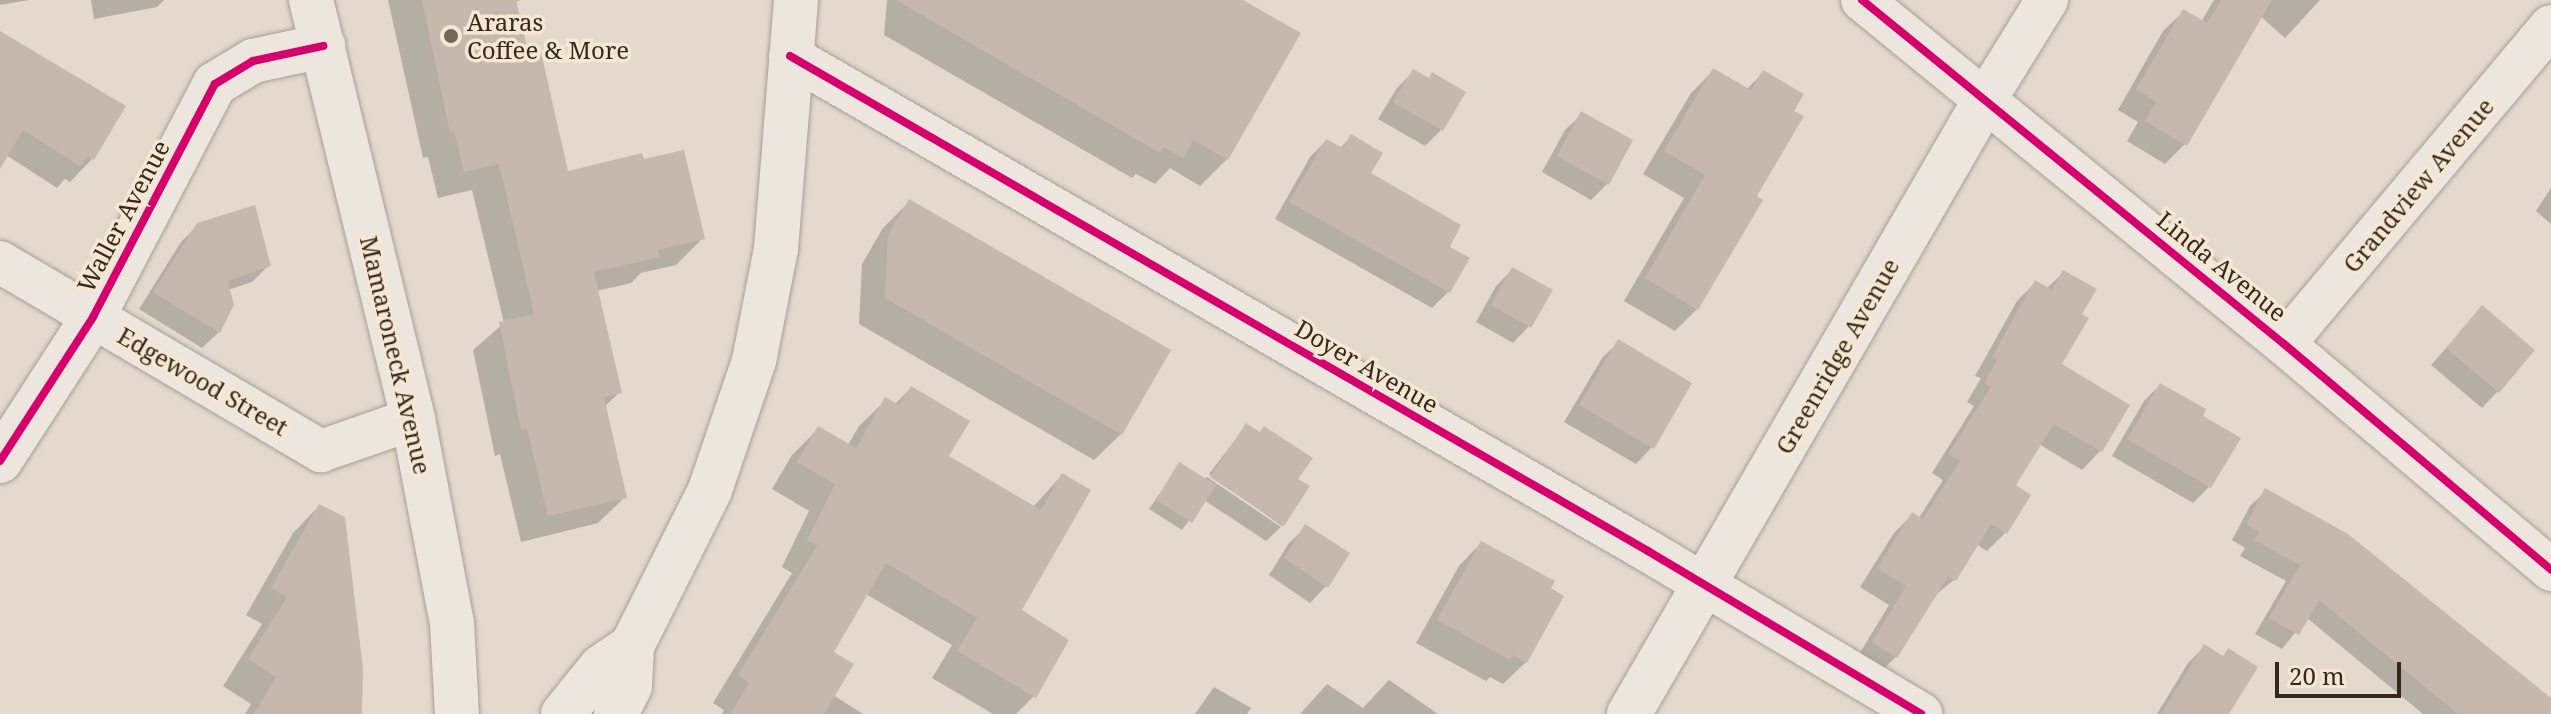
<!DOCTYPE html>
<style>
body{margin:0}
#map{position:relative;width:2551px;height:714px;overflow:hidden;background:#e3dacd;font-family:"Noto Serif",serif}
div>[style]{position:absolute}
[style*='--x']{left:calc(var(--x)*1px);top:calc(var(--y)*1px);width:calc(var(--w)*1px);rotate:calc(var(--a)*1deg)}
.shadow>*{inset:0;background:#0003}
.building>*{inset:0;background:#c7b8ad}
.roads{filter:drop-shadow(0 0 2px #a8a096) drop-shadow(0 0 2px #a8a096)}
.minor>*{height:42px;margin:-21px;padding:0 21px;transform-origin:21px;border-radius:21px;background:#ece6de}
.tertiary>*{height:44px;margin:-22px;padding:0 22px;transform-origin:22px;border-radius:22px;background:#ece6de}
.secondary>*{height:44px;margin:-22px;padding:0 22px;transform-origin:22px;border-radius:22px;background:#ece6de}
.cycleway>*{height:8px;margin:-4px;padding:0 4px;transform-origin:4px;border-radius:4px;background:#d6006c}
.dots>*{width:22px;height:22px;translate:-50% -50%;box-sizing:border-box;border:4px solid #f5e7d2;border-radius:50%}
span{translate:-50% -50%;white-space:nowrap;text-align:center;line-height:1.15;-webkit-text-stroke:7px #f5e7d2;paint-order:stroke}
.poi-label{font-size:24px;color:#37281e}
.left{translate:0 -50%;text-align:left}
.street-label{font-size:24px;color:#37281e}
.scale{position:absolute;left:2275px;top:662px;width:126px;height:36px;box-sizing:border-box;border:4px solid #37281e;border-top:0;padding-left:10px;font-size:24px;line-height:28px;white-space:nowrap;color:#37281e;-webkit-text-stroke:6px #f5e7d2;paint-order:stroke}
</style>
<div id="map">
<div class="shadow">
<div style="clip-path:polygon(0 0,29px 0,0 5px)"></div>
<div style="clip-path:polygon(91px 0,164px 0,157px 7px,94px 19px)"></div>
<div style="clip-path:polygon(388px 0,521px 0,515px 2px,528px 57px,566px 173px,703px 238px,676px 265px,641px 273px,631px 283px,596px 291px,620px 392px,604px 407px,625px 497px,598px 523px,521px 542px,500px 454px,495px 456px,473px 350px,504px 323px,472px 190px,438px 198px,428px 157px,423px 158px)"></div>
<div style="clip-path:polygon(887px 0,1239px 0,1227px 159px,1200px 186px,1170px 168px,1155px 184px,1136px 174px,1132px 178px,884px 35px)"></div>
<div style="clip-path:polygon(2214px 0,2320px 0,2285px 38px,2260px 16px,2185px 144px,2165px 164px,2127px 141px,2138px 122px,2118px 110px,2163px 31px,2183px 12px,2201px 22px)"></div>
<div style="clip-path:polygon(0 33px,123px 107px,92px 159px,70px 182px,65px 179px,57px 188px,0 151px)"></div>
<div style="clip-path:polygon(1414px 71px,1441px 130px,1425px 146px,1378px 119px,1397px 88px)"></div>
<div style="clip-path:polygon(1713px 71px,1746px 90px,1763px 73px,1791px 111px,1754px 197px,1697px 309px,1675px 331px,1624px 301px,1684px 198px,1643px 174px,1691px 93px)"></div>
<div style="clip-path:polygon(1582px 114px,1607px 184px,1591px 200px,1542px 172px,1565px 130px)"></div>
<div style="clip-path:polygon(1351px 137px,1369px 173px,1447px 248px,1448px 292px,1432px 308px,1275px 219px,1310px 157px,1326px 141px,1340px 148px)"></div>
<div style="clip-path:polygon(2551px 188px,2551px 224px,2536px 211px)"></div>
<div style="clip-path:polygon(909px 202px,1121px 434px,1094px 460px,859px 324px,862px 264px,883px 228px)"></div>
<div style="clip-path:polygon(198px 225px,268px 266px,252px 282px,228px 290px,219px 332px,202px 348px,139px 309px,181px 242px)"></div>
<div style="clip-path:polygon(1512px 270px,1529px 326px,1513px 343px,1476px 322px,1496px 286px)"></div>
<div style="clip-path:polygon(2063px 273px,2080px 314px,2060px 365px,2127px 406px,2100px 451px,2082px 470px,2039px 444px,2013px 486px,2006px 532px,1987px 551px,1976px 544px,1954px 580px,1933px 597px,1896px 657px,1877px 675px,1855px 661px,1889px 605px,1860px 587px,1894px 533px,1912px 515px,1919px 518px,1943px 480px,1932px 473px,1974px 406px,1967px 402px,1981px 378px,1975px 376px,2017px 301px,2035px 283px,2046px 289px)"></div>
<div style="clip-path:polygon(2483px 307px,2498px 391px,2482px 408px,2431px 365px)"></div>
<div style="clip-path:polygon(1619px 342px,1652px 447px,1636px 464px,1564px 422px,1602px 358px)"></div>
<div style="clip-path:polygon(2160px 385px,2200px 417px,2238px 439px,2209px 487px,2193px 503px,2112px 456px,2144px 401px)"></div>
<div style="clip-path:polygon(911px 388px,947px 456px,1033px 507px,1062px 475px,1019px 610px,1034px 696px,1016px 714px,993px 714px,932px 678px,952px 645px,866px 594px,831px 652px,833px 695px,863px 714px,722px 714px,724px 710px,713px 703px,792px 573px,782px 567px,809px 511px,772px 489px,792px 455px,819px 428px,848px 445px,859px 426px,886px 400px,894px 405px)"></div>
<div style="clip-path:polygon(1246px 426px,1296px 480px,1308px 487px,1282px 526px,1209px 474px)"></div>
<div style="clip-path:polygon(1179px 465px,1204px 480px,1207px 477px,1281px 527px,1266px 541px,1204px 500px,1182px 530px,1149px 509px)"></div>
<div style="clip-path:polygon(2266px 491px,2551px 700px,2551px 702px,2541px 714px,2423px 714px,2307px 618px,2282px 649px,2255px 634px,2286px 581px,2240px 556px,2245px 548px,2232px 540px,2250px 506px)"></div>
<div style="clip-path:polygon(319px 506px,360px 714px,245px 714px,251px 704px,223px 686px,262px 624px,246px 615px,293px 533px)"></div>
<div style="clip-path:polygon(1306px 527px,1326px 586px,1310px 603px,1269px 575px,1289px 543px)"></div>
<div style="clip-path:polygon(1481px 543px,1526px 662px,1503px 684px,1490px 677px,1486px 681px,1416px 643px,1459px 566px)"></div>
<div style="clip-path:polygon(2204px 647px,2222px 657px,2228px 651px,2227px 714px,2157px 714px,2188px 663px)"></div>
<div style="clip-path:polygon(1389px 680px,1438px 714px,1300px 714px,1327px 684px,1363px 708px)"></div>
<div style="clip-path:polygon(1214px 687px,1251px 708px,1247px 714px,1195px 714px)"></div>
</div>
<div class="building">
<div style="clip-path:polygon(422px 0,516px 0,529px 55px,541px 52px,568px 171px,642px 153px,644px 159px,684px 150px,705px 239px,658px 250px,660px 257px,594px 272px,622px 393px,604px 397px,627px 498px,548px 516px,527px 429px,521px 430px,499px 322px,534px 314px,499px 164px,464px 172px,454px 131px,450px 133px)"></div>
<div style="clip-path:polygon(896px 0,1243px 0,1301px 33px,1228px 160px,1193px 140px,1183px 158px,1163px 147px,1160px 153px)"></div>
<div style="clip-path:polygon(2221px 0,2272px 0,2187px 146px,2145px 121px,2156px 102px,2136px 89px,2183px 9px,2207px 23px)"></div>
<div style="clip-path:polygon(0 31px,126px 106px,94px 160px,88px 157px,80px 166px,23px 130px,0 169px)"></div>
<div style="clip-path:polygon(1713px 68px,1751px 90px,1763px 70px,1804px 94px,1794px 111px,1804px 116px,1757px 196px,1763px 200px,1698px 310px,1645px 278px,1705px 175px,1664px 151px)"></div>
<div style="clip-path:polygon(1413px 69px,1429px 78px,1432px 72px,1466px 92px,1443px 131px,1393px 102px)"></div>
<div style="clip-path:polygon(1581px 111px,1633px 140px,1609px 185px,1557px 156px)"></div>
<div style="clip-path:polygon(1351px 134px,1383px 153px,1371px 173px,1461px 225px,1450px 247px,1470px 258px,1450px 293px,1289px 202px,1326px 139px,1343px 148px)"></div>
<div style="clip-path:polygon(909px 199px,1171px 350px,1122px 435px,885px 298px,888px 235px)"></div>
<div style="clip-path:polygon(255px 205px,271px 266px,228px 281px,234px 305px,220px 333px,153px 292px,197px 223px)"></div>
<div style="clip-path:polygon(1512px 267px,1553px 290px,1531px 328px,1491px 305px)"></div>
<div style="clip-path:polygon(2063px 270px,2097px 289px,2082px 314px,2089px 318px,2062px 364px,2130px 405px,2102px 452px,2054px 424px,2016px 485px,2031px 495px,2007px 534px,1991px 524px,1956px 581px,1948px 577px,1897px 658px,1872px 642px,1906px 586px,1877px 568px,1912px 512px,1923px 519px,1960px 461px,1948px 454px,1991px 387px,1984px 383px,1997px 360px,1992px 357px,2035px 280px,2052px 290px)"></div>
<div style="clip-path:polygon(2482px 305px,2535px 350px,2499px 393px,2446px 348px)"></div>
<div style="clip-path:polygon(1618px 339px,1692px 383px,1654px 449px,1579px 405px)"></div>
<div style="clip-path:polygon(2160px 383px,2206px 409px,2203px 416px,2241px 438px,2211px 488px,2127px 439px)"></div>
<div style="clip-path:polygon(911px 386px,970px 421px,949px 456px,1041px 510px,1062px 473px,1091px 490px,1022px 610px,1069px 640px,1036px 698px,957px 651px,977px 618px,886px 563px,834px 652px,854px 664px,824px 714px,730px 714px,749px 683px,738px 675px,817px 546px,807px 540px,835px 484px,797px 462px,818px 426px,856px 448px,885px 397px,899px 405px)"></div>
<div style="clip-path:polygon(1246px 423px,1260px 432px,1264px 426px,1313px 458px,1298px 479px,1310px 486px,1284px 526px,1210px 477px)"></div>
<div style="clip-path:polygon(1179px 462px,1216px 485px,1192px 523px,1156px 500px)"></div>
<div style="clip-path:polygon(2265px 488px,2348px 534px,2551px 698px,2551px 714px,2458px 714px,2319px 600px,2299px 635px,2269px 618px,2300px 565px,2254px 540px,2259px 532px,2246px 524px)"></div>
<div style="clip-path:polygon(319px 504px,345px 517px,363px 669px,362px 714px,254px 714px,276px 677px,248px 659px,287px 597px,271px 588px)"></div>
<div style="clip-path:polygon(1305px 524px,1350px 553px,1328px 588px,1284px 558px)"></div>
<div style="clip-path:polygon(1481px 541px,1555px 581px,1551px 588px,1564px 596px,1527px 663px,1513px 655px,1510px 660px,1437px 620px)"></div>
<div style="clip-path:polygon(2204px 644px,2223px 656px,2228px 648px,2258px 667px,2229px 714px,2161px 714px)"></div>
</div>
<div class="roads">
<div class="minor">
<div style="--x:1862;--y:0;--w:544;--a:39.19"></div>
<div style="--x:2284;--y:344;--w:350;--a:40.2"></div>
<div style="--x:790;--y:56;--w:991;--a:29.98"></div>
<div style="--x:1648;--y:551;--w:318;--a:30.8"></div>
<div style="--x:1985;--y:100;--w:118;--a:-58.2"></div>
<div style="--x:0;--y:262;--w:373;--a:30.5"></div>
<div style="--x:321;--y:451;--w:97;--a:-19.2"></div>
<div style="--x:2284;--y:344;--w:415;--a:-50"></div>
</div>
<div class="tertiary">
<div style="--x:0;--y:461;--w:171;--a:-57.1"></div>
<div style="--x:93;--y:317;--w:263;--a:-62.4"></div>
<div style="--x:215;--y:84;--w:44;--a:-31.2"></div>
<div style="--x:253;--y:61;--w:72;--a:-12.1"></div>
<div style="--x:1629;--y:714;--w:710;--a:-59.89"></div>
</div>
<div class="secondary">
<div style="--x:311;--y:0;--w:431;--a:76.3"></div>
<div style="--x:413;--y:419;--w:208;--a:79.2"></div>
<div style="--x:452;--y:623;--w:91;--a:86.9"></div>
<div style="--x:563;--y:714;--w:60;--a:-51"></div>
<div style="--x:601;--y:667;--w:37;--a:-34"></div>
<div style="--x:616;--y:714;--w:31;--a:-63"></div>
<div style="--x:630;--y:686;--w:40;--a:-87.1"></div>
<div style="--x:632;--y:646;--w:174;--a:-63.4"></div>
<div style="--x:710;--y:490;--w:136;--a:-71.2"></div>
<div style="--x:754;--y:361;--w:114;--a:-78.9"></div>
<div style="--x:776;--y:249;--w:250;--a:-85.4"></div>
</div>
</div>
<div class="cycleway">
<div style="--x:1862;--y:0;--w:544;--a:39.19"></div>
<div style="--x:2284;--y:344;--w:350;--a:40.2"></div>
<div style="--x:790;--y:56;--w:991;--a:29.98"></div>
<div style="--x:1648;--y:551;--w:318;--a:30.8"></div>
<div style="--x:0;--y:461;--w:171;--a:-57.1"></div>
<div style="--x:93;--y:317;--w:263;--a:-62.4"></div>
<div style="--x:215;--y:84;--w:44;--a:-31.2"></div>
<div style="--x:253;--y:61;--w:72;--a:-12.1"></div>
</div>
<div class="dots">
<div style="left:451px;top:36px;background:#73665b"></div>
</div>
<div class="poi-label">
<span class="left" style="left:467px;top:36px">Araras<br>Coffee &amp; More</span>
</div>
<div class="street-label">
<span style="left:2418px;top:185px;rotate:-50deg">Grandview Avenue</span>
<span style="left:123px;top:216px;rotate:-62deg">Waller Avenue</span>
<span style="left:2222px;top:266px;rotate:39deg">Linda Avenue</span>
<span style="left:396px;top:355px;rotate:77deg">Mamaroneck Avenue</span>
<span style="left:1837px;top:356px;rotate:-60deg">Greenridge Avenue</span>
<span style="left:1367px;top:366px;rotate:30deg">Doyer Avenue</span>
<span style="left:203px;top:381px;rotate:30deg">Edgewood Street</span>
</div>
<div class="scale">20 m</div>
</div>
